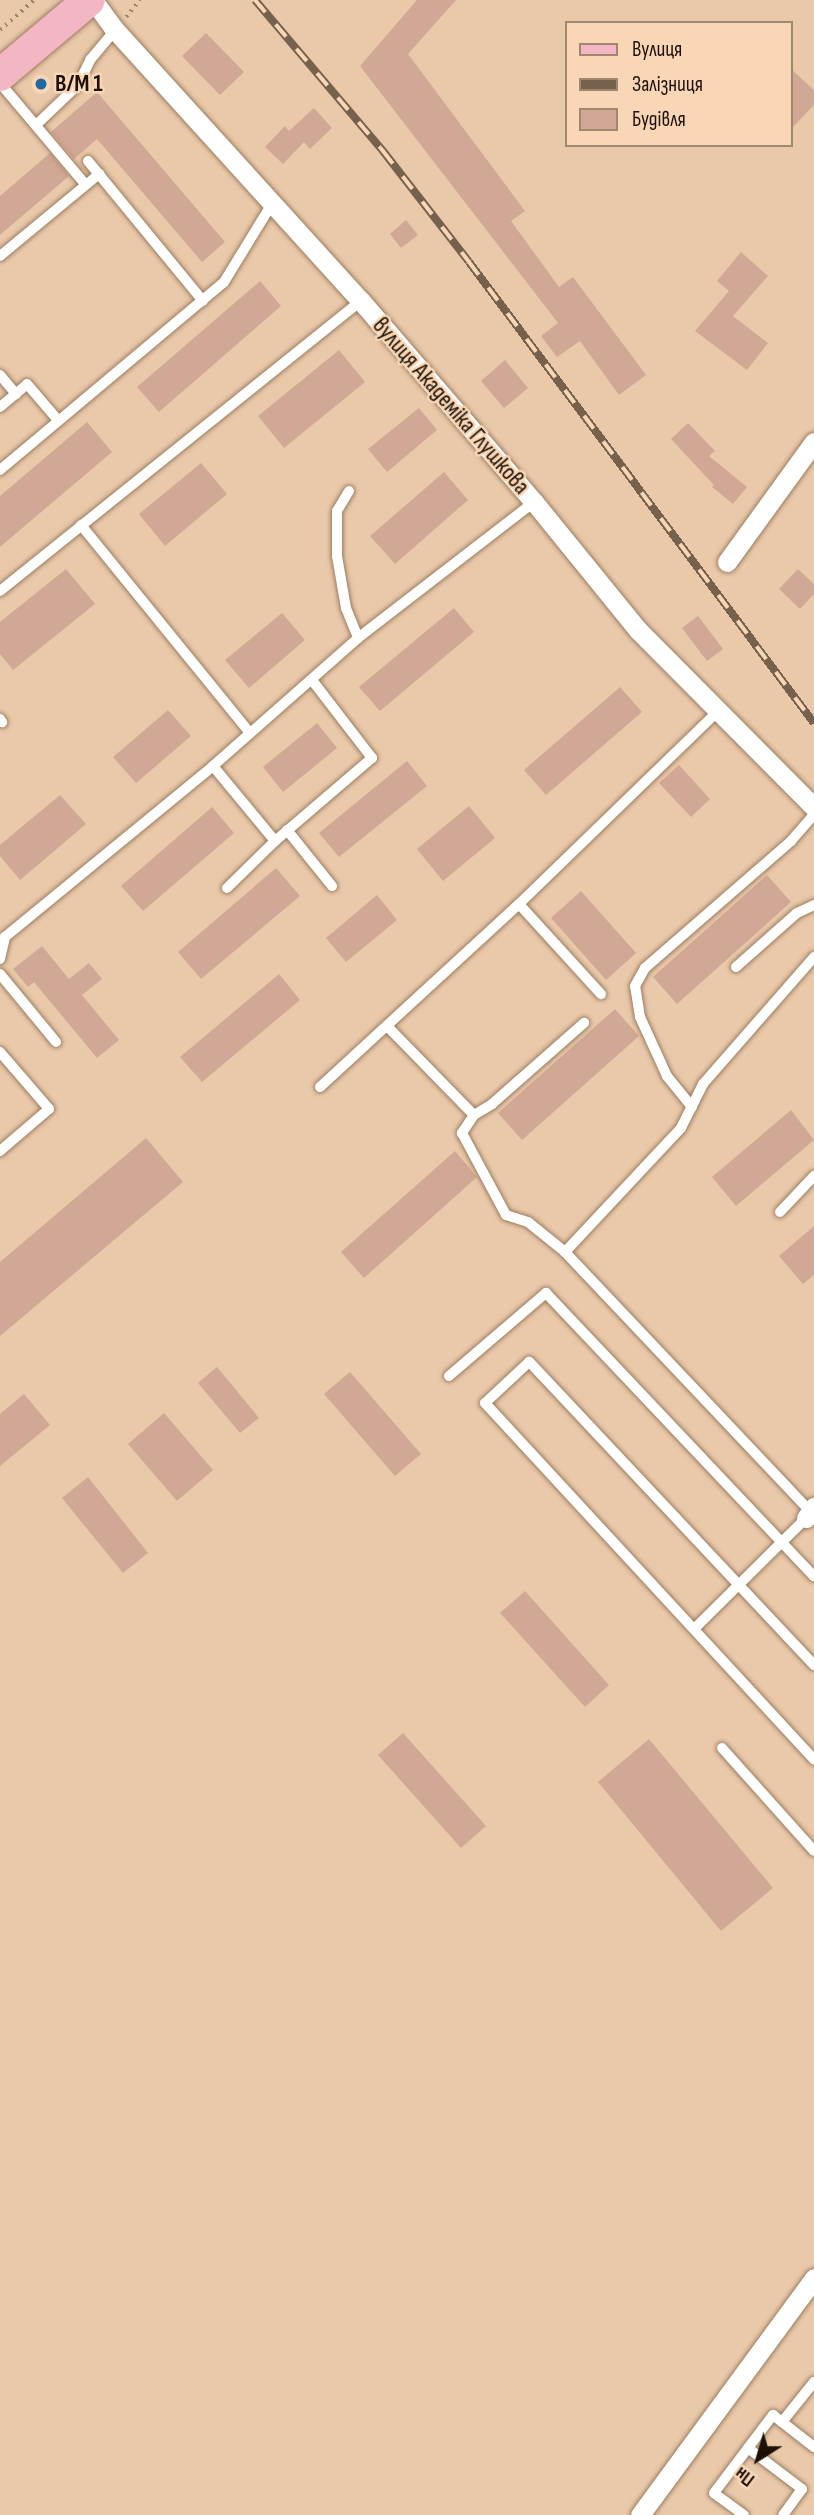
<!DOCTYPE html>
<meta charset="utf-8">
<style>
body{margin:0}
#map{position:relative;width:814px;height:2515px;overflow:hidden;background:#eac9aa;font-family:"Sofia Sans Condensed",sans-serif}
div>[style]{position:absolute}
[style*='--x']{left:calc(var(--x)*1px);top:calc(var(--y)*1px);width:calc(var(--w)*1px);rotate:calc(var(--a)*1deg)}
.building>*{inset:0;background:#d1a795}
.path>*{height:3.5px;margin-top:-1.75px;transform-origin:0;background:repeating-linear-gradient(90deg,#9c836c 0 2px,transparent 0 7px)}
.roads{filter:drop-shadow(0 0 2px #9c7d60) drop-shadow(0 0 2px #9c7d60)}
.lane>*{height:10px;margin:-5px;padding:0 5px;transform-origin:5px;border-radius:5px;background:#fff}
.street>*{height:19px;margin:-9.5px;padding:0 9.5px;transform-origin:9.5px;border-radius:9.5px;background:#fff}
.primary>*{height:32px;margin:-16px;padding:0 16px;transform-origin:16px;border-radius:16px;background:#f2b6c5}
.rail>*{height:8px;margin-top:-4px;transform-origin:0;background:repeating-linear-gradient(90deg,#f8d6b6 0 16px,#76614d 0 32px);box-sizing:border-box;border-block:2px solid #76614d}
.dots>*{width:19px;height:19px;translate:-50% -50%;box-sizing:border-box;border:4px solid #f8d6b6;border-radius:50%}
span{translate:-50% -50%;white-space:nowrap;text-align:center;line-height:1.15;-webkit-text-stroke:5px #f8d6b6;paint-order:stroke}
.poi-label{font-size:24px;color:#1d1106;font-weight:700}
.left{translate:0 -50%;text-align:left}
.street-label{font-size:24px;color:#1d1106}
.legend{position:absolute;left:565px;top:21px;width:228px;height:126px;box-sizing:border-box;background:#f8d6b6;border:2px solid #a08770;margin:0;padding:9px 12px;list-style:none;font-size:21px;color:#1d1106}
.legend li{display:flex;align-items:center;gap:14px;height:35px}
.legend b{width:35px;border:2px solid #a08770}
.north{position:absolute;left:723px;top:2424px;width:70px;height:70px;-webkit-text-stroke:5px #f8d6b6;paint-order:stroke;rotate:217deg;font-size:19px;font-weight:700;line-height:28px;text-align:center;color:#1d1106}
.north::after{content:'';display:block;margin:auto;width:24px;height:32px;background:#1d1106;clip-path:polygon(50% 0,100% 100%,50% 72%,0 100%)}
</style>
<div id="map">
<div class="building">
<div style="clip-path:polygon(417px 0,456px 0,408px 54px,525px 211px,511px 221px,559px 287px,573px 277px,646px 375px,619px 395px,580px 341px,557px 357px,541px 336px,558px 323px,360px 66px)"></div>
<div style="clip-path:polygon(206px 33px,244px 72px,220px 95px,182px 56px)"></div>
<div style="clip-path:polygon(791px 69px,814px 90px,814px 105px,791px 129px)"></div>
<div style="clip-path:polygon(97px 92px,225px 242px,202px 262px,97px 139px,74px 159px,51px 132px)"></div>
<div style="clip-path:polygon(314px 108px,332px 128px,310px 149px,304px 142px,283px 164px,265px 147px,285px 126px,289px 131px)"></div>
<div style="clip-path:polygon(50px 153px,69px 176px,0 235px,0 196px)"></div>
<div style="clip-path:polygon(406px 220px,418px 235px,401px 248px,390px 234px)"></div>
<div style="clip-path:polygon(741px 252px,768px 276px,733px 316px,768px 343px,747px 370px,695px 331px,729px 291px,717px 281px)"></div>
<div style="clip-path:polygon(260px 281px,281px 306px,159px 412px,137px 387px)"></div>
<div style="clip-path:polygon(339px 350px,365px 382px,284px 448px,258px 416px)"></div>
<div style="clip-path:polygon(505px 360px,528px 388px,504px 408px,481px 381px)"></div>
<div style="clip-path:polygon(419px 408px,437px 430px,387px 472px,368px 449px)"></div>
<div style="clip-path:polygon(87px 422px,112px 452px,0 547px,0 496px)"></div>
<div style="clip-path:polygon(688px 423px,715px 451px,709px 456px,747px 487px,733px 504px,712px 487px,714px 485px,671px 439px)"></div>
<div style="clip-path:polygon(201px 463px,227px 494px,165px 546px,139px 514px)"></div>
<div style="clip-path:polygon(444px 472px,468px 500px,395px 564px,370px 536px)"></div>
<div style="clip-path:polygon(66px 569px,95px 604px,13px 670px,0 654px,0 622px)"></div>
<div style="clip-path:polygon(798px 569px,814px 584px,814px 594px,800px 609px,779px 589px)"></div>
<div style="clip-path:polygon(454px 608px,474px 632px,380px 711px,359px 687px)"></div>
<div style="clip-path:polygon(282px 613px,305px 640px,249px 688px,225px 660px)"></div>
<div style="clip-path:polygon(698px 616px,723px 649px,707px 661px,682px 628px)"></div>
<div style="clip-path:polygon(620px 687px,642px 712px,546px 795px,524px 770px)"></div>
<div style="clip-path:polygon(168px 710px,191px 736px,136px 783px,113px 757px)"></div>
<div style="clip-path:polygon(317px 723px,337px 748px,283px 792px,263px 767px)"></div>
<div style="clip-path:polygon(407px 761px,427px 786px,339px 857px,319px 833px)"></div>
<div style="clip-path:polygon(679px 765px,710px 799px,691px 817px,659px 783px)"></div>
<div style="clip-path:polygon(60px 795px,86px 824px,20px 880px,0 856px,0 845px)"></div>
<div style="clip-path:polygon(469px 806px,495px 838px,443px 881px,417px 849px)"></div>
<div style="clip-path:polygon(212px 807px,234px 833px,143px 911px,121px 886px)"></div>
<div style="clip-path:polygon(276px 868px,300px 896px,201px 979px,178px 952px)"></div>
<div style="clip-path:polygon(767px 875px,791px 902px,677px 1004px,653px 977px)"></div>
<div style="clip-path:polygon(581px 891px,636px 953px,606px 980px,551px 918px)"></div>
<div style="clip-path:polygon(377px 895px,397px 920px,346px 962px,326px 938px)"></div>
<div style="clip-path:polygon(42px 946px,69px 979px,89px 963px,102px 979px,82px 995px,119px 1040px,97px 1058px,34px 982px,28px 987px,13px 969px)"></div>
<div style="clip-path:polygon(279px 974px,300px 1000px,202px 1082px,180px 1057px)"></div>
<div style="clip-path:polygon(615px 1009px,639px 1036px,522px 1140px,498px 1113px)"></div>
<div style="clip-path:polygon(791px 1110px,814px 1140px,736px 1206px,712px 1177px)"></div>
<div style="clip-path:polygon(146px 1138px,183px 1182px,0 1336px,0 1262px)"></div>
<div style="clip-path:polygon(455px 1151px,477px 1177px,364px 1278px,341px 1252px)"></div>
<div style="clip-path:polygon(814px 1226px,814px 1275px,803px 1284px,779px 1256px)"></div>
<div style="clip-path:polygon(217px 1367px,259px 1418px,240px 1433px,198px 1383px)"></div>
<div style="clip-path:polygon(350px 1372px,421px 1454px,395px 1476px,324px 1394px)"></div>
<div style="clip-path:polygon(24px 1394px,50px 1425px,0 1466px,0 1414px)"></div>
<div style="clip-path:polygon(164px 1413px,213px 1470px,177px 1501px,128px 1444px)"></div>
<div style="clip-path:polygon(88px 1477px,148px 1553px,123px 1573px,62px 1498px)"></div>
<div style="clip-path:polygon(525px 1591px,609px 1685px,585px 1707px,500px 1613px)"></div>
<div style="clip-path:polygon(403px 1733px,486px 1826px,461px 1848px,378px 1755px)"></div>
<div style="clip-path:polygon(649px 1739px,773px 1888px,721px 1931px,598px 1782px)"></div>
</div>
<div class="path">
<div style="--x:126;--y:17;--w:22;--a:-51"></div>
<div style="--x:0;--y:30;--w:45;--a:-41.4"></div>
</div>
<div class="roads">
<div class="lane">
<div style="--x:0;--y:83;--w:133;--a:49.9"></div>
<div style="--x:36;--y:125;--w:58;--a:-43.6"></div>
<div style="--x:78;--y:85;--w:28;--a:-64"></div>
<div style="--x:90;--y:60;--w:39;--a:-50"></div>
<div style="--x:88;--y:161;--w:181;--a:50.6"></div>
<div style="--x:0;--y:256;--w:129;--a:-39.6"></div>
<div style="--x:0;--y:375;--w:25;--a:50"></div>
<div style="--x:0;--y:407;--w:35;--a:-40"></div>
<div style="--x:27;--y:384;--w:48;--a:49.3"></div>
<div style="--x:0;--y:470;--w:292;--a:-40"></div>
<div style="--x:224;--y:282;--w:94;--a:-58.5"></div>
<div style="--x:349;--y:491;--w:23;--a:121"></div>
<div style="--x:337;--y:511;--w:45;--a:90"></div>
<div style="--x:337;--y:556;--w:53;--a:80.2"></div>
<div style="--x:346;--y:608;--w:32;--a:68"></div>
<div style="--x:81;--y:525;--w:268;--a:50.9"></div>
<div style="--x:0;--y:591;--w:463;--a:-38.8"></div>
<div style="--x:0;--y:719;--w:4;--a:56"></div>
<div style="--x:213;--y:766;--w:97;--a:50.4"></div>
<div style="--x:287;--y:830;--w:72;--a:51.2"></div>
<div style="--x:227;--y:888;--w:67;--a:-44.4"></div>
<div style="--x:275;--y:841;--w:128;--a:-40.6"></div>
<div style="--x:372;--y:758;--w:98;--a:-127.6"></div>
<div style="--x:519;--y:904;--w:122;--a:47.7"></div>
<div style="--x:0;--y:959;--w:23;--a:-77"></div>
<div style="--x:5;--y:937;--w:269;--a:-39.4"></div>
<div style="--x:213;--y:766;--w:193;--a:-41.4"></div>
<div style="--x:358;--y:638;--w:222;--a:-37.7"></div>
<div style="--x:736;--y:967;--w:81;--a:-41.5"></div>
<div style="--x:797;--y:913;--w:19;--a:-25"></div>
<div style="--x:0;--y:974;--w:88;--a:50.5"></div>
<div style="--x:387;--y:1026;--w:124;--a:45.7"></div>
<div style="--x:474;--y:1115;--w:21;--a:-31"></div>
<div style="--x:492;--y:1104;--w:123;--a:-41.4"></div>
<div style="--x:0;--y:1052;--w:75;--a:49.3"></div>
<div style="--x:49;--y:1109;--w:65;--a:139.4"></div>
<div style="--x:320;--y:1087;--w:270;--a:-42.6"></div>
<div style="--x:519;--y:904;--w:277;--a:-44.1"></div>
<div style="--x:692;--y:1107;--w:40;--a:-129"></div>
<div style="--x:667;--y:1076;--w:65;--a:-114.6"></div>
<div style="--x:640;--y:1017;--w:31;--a:-99"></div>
<div style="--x:635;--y:986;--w:21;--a:-61"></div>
<div style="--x:645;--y:968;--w:194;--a:-41"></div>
<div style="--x:791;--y:841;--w:35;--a:-49"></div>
<div style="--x:474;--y:1115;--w:22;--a:124"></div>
<div style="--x:462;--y:1133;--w:93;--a:61.8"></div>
<div style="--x:506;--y:1215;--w:23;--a:18"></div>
<div style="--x:528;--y:1222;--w:48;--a:39"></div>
<div style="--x:565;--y:1252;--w:358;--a:46.6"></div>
<div style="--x:780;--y:1212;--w:50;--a:-46.6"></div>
<div style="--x:565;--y:1252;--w:170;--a:-46.9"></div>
<div style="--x:681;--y:1128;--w:49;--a:-63.4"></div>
<div style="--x:703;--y:1084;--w:169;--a:-48.8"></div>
<div style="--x:449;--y:1376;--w:128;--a:-40.6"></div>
<div style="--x:546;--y:1293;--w:390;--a:46.6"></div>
<div style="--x:694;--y:1629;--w:158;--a:-44.7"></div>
<div style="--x:814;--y:1665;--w:416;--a:-133.2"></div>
<div style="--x:529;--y:1362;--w:60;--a:137"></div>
<div style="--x:485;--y:1403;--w:485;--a:47.3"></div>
<div style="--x:722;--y:1748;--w:138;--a:48.2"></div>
<div style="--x:814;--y:2382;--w:51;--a:128.7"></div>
<div style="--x:782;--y:2422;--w:41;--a:38"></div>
<div style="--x:748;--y:2448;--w:68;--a:37.2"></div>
<div style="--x:802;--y:2489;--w:32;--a:126"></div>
<div style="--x:744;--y:2515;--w:37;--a:-144"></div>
<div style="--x:714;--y:2493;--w:98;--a:-52.9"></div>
<div style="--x:773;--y:2415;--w:11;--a:38"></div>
</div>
<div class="street">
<div style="--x:93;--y:0;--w:37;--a:54"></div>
<div style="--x:115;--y:30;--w:366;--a:47.8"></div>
<div style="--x:361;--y:301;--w:265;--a:49.3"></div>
<div style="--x:534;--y:502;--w:165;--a:50.9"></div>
<div style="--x:638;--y:630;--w:250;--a:45.2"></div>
<div style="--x:727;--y:562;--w:148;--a:-54.1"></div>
<div style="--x:806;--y:1518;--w:14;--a:-54"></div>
<div style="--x:640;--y:2515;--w:294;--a:-53.7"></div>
</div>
<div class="primary">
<div style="--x:0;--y:75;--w:116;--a:-40.1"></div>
</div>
</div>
<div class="rail">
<div style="--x:255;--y:0;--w:198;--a:49.7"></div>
<div style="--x:383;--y:151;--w:140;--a:52.2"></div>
<div style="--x:469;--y:262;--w:576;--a:53.19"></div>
</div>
<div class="dots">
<div style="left:41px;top:84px;background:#226a9e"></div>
</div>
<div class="poi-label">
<span class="left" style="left:55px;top:84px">В/М 1</span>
</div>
<div class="street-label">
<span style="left:451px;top:406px;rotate:49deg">вулиця Академіка Глушкова</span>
</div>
<ul class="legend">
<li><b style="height:9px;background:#f2b6c5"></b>Вулиця</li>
<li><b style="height:9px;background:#76614d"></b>Залізниця</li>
<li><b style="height:19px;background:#d1a795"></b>Будівля</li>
</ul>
<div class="north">Пн</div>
</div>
